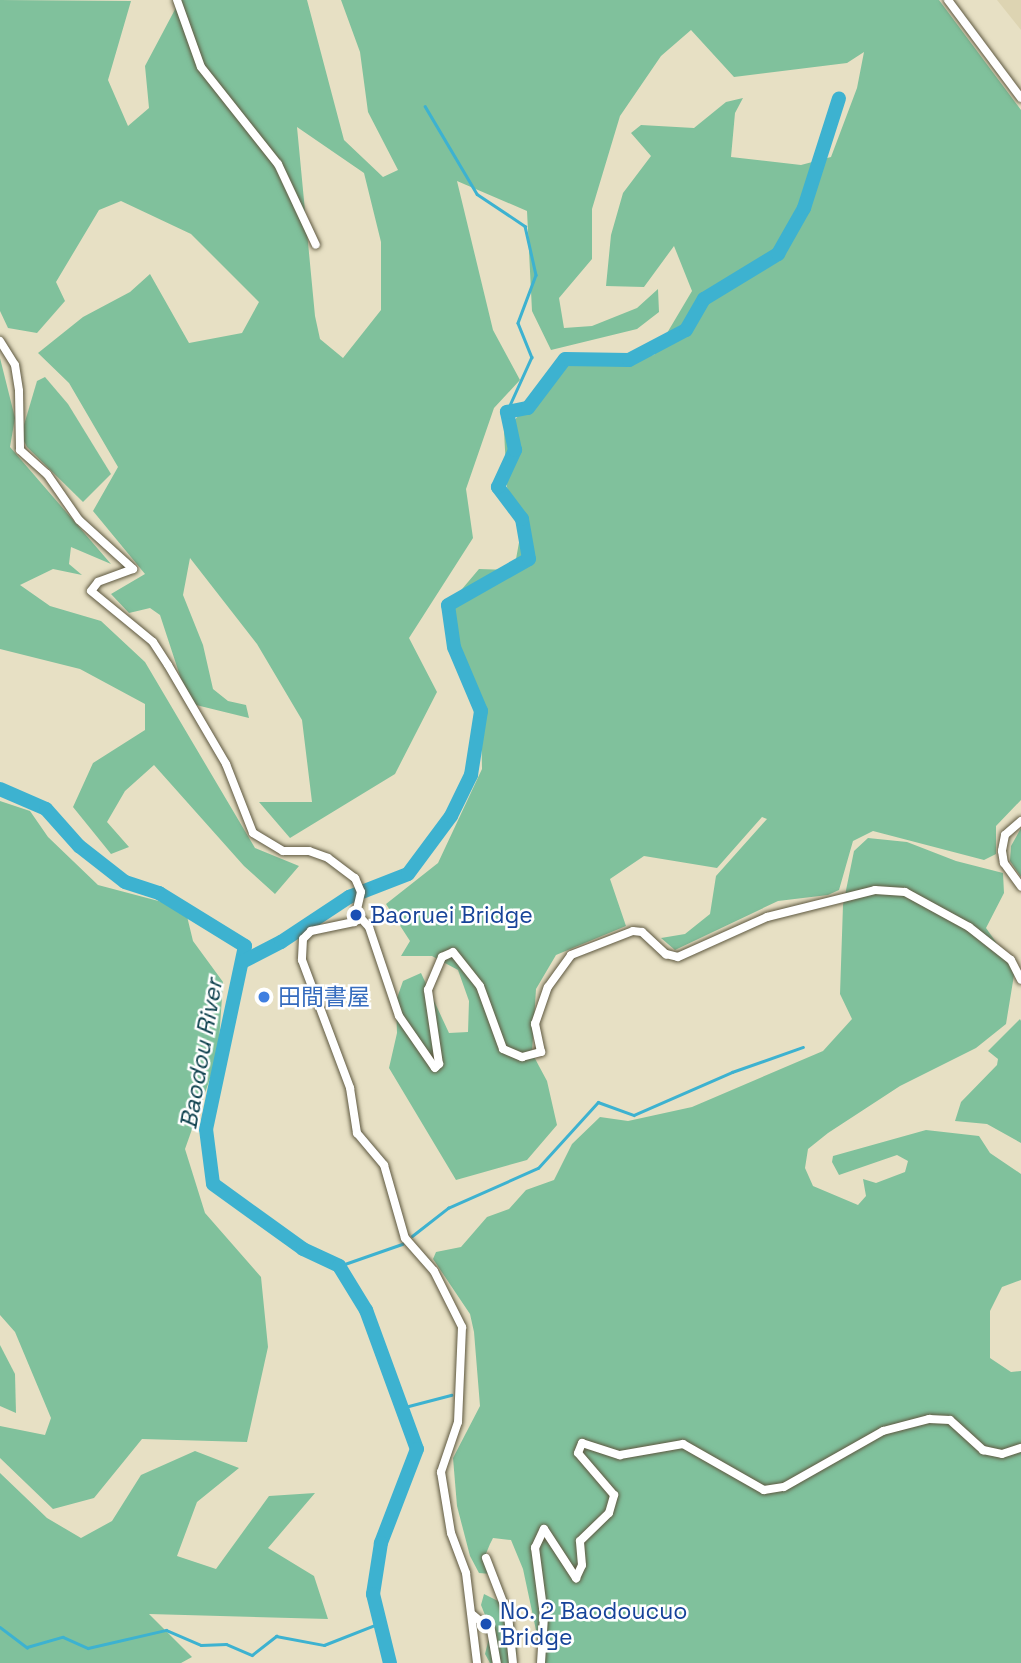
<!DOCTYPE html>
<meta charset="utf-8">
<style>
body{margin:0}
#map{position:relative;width:1021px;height:1663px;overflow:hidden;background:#e7e0c4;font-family:"Space Grotesk","Noto Sans TC",sans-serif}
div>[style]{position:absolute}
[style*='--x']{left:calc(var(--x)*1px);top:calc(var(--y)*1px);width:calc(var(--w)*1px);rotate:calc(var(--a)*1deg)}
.built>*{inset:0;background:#ddd4b2}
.green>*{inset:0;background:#80c19c}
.stream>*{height:2.5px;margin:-1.25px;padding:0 1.25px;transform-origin:1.25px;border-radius:1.25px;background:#3db2d0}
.river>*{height:14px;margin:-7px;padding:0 7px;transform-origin:7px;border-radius:7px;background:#3db2d0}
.roads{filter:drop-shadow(0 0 2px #5e5840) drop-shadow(0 0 2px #5e5840)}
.minor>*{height:8px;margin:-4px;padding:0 4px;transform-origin:4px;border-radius:4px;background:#fff}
.dots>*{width:19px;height:19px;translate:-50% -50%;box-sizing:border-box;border:4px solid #fff;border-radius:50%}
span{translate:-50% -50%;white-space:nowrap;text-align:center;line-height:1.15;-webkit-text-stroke:5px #fff;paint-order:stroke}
.transit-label{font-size:23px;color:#164399}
.left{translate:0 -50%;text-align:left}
.shop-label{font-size:23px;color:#366cbe}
.water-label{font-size:24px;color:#0d404d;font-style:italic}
</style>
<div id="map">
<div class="built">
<div style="clip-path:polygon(997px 0,1021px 0,1021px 30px)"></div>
</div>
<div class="green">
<div style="clip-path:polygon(evenodd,0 0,131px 1px,108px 80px,128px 126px,149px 108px,145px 66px,180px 0,307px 0,344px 140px,383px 177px,398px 170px,368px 112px,360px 52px,341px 0,939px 0,1021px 110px,1021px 800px,996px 826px,996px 854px,984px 860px,873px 831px,853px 841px,839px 890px,828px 895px,778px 901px,675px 950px,661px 938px,685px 934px,710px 914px,716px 876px,767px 819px,762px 817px,717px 868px,644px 856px,610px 879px,626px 926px,556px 955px,536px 989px,532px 1053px,547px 1081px,557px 1125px,527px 1160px,456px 1180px,389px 1068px,397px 1033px,396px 1001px,403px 981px,421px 973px,449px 1033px,468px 1032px,469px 1001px,458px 970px,432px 956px,401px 956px,410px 941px,386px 904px,438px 863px,482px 769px,481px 714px,446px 608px,479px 569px,514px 570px,520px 537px,507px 487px,504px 431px,526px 408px,555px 366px,654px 355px,692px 291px,674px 246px,644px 287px,606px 286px,611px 235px,623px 193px,651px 156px,631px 133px,641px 125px,694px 128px,726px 102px,743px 98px,735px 113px,731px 157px,801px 165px,831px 157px,857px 88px,864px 52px,847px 63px,734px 77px,691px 30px,661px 56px,620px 116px,592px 209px,592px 259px,559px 298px,564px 328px,592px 326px,637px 308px,658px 289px,659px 312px,637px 329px,551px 350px,532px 311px,527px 211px,457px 181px,493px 330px,520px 380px,494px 408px,466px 489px,473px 538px,409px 638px,437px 692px,395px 774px,290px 838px,259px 802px,312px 802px,302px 720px,257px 644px,190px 558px,183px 595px,203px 645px,213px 689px,228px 701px,246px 705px,249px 718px,196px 705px,181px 679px,160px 615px,150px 608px,129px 613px,111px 594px,145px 574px,93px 511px,118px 467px,69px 383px,38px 353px,83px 317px,130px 292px,150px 274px,189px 343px,242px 333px,259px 302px,191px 234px,121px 201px,99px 210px,56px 282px,65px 301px,37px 333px,8px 328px,0 311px,0 0,297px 127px,364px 173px,381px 242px,381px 310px,343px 358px,320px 339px,315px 316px,297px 127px)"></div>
<div style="clip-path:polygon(0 358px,15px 418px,10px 447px,111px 564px,71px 547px,69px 564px,82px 575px,53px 569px,20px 585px,50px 606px,101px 621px,145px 662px,255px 848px,299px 866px,275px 894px,244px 866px,154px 765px,125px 791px,107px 822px,129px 847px,111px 854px,73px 807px,93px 763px,145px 730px,145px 704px,80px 669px,0 649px)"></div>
<div style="clip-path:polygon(45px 377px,68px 404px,111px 474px,83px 502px,27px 447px,21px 435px,37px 381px)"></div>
<div style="clip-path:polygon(0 801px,30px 811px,48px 837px,98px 885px,185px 908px,193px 941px,223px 982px,218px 1056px,185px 1149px,205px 1213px,261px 1277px,268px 1347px,247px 1442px,142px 1439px,94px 1498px,53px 1509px,0 1458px,0 1426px,45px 1435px,51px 1418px,15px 1332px,0 1315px)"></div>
<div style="clip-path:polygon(1021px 828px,1021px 877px,1010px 861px,1011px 846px)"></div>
<div style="clip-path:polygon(868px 838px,907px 842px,956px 861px,1003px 873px,1004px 893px,986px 928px,1015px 969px,1006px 1024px,976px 1048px,900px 1086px,828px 1133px,808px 1149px,805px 1168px,813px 1186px,858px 1205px,866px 1196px,863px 1179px,876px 1183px,905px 1172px,908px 1161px,897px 1155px,839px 1175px,832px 1162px,833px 1156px,926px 1130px,979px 1136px,990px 1153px,1021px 1174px,1021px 1280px,1002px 1287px,990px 1311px,990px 1358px,1011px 1372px,1021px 1371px,1021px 1663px,543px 1663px,523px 1569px,511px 1540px,493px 1538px,490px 1544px,485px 1556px,491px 1574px,479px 1573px,470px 1556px,457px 1506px,453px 1458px,480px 1406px,474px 1332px,470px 1314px,433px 1259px,436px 1252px,461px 1247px,487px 1217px,509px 1209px,526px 1190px,554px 1180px,572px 1144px,600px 1117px,628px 1121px,692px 1107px,823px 1051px,852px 1019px,840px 994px,843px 905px,854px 851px)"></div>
<div style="clip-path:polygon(1020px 1019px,1021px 1021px,1021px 1143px,987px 1124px,955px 1121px,961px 1102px,997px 1065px,998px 1059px,988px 1051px)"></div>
<div style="clip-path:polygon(0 1345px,15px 1374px,16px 1413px,0 1406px)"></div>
<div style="clip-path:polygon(195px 1451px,239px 1468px,197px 1502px,177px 1556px,216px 1569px,269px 1496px,315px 1493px,268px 1548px,314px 1576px,328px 1619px,149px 1614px,192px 1657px,181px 1663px,0 1663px,0 1473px,47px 1518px,81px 1538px,112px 1521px,141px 1475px)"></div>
<div style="clip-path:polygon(484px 1594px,502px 1603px,510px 1614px,517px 1636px,516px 1663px,490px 1663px,485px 1654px,491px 1630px,481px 1605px)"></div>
</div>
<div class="stream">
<div style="--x:425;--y:106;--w:102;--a:59.4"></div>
<div style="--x:477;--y:194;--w:58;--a:33.7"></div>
<div style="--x:525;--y:226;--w:50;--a:77.3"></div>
<div style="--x:536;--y:275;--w:51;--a:110.6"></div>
<div style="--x:518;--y:323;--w:37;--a:68"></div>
<div style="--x:532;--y:357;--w:60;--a:114.4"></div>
<div style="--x:412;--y:1236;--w:46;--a:-37.9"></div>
<div style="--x:448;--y:1208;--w:98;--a:-24"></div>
<div style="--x:538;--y:1168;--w:89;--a:-47.7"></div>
<div style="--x:598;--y:1102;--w:38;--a:20"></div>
<div style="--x:634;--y:1115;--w:107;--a:-23.7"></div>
<div style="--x:732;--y:1072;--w:75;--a:-19.4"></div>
<div style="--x:339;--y:1266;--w:67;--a:-19.2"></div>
<div style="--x:401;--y:1408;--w:52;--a:-14.6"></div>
<div style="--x:0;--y:1627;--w:34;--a:37"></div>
<div style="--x:27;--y:1647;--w:37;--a:-16"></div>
<div style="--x:63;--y:1637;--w:27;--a:24"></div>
<div style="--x:88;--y:1648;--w:80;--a:-13"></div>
<div style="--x:166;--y:1630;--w:38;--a:23"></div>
<div style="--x:201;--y:1645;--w:25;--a:-2"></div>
<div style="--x:226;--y:1644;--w:28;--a:23"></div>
<div style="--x:252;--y:1655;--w:31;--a:-38"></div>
<div style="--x:276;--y:1636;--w:49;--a:10.6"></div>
<div style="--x:324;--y:1645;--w:60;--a:-21.4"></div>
</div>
<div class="river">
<div style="--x:0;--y:789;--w:50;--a:23.5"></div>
<div style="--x:46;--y:809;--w:50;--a:48.3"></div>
<div style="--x:79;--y:846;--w:58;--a:38"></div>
<div style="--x:125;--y:882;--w:36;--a:18"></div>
<div style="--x:159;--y:893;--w:101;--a:31.6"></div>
<div style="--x:245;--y:946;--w:187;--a:102"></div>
<div style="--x:206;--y:1129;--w:55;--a:82.7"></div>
<div style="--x:213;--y:1184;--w:111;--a:35.8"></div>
<div style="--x:303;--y:1249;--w:40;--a:25"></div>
<div style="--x:339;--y:1266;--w:52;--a:58.5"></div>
<div style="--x:366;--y:1310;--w:148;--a:69.9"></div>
<div style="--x:417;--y:1449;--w:101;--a:111"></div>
<div style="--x:381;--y:1543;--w:52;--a:98.9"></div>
<div style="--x:373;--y:1594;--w:71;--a:76.2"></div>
<div style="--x:244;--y:961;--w:42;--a:-27.2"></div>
<div style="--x:281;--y:942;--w:82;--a:-33.5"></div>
<div style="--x:349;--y:897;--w:63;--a:-21.3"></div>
<div style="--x:408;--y:874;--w:72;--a:-53.4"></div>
<div style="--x:451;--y:816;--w:46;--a:-64"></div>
<div style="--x:471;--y:775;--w:65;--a:-81.1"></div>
<div style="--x:481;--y:711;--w:69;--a:-112.9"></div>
<div style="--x:454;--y:647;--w:42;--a:-98.1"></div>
<div style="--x:448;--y:605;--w:93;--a:-29.6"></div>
<div style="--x:529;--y:559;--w:41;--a:-99.9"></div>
<div style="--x:522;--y:519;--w:40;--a:-127"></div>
<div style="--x:498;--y:487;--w:41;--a:-65.3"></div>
<div style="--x:515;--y:450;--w:39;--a:-102"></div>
<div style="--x:507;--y:412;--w:21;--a:-11"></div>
<div style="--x:528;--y:408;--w:61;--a:-52.9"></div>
<div style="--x:565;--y:359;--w:64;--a:0.9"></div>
<div style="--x:629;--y:360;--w:64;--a:-27.8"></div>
<div style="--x:686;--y:330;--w:36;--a:-60"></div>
<div style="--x:704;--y:299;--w:87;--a:-31.3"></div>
<div style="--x:778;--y:254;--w:53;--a:-60.5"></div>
<div style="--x:804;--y:208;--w:115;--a:-72.3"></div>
</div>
<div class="roads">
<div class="minor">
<div style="--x:177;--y:0;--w:71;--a:70.3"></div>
<div style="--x:201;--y:67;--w:124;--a:51.6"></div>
<div style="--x:278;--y:164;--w:89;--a:64.9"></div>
<div style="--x:948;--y:0;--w:122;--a:53.3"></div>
<div style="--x:0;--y:341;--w:28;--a:58"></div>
<div style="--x:15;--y:365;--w:26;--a:81"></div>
<div style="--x:19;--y:391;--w:59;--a:89"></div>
<div style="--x:20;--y:450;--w:36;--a:42"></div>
<div style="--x:47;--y:474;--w:56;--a:55.2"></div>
<div style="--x:79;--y:520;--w:73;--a:42.2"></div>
<div style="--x:133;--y:569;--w:37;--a:160"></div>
<div style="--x:98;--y:582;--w:11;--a:128"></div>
<div style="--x:91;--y:591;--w:80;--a:39.4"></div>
<div style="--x:153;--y:642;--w:27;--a:57"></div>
<div style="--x:168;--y:665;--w:115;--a:59.6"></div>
<div style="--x:226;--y:764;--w:74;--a:68.6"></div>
<div style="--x:253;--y:833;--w:35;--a:31"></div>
<div style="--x:283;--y:851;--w:26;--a:0"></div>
<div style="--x:309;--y:851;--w:20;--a:20"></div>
<div style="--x:328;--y:858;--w:34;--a:37"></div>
<div style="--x:355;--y:878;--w:15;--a:67"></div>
<div style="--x:361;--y:892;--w:31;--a:103"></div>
<div style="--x:354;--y:922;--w:44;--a:168.2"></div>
<div style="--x:311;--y:931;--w:11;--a:135"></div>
<div style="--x:303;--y:939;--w:21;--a:93"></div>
<div style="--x:302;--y:960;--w:137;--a:69.4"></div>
<div style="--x:350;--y:1088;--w:46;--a:81.2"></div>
<div style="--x:357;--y:1133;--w:42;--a:49.8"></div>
<div style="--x:384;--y:1165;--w:76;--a:74"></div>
<div style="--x:405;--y:1238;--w:44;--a:48.7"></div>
<div style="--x:434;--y:1271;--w:63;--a:63.4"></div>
<div style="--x:462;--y:1327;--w:95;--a:92.4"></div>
<div style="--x:458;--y:1422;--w:53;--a:108.8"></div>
<div style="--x:441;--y:1472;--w:62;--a:80.7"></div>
<div style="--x:451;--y:1533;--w:43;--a:69.4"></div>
<div style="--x:466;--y:1573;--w:91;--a:83"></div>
<div style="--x:1021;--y:821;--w:21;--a:139"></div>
<div style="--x:1005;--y:835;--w:16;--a:101"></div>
<div style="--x:1002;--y:851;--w:12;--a:81"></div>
<div style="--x:1004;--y:863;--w:29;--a:54"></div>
<div style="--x:359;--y:916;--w:15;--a:48"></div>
<div style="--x:369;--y:927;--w:94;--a:71.4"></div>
<div style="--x:399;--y:1016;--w:63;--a:55.3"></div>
<div style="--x:435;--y:1068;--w:6;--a:-45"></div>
<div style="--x:439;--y:1064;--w:75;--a:-98.5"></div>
<div style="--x:428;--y:990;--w:36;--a:-67"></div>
<div style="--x:442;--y:957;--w:12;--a:-24"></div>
<div style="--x:453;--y:952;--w:43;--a:51.5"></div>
<div style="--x:480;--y:986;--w:67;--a:69.9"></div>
<div style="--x:503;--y:1049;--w:21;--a:23"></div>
<div style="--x:522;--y:1057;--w:20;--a:-15"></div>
<div style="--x:541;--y:1052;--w:29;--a:-102"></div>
<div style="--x:535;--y:1024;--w:39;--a:-71"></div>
<div style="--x:548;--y:987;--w:39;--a:-54"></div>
<div style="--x:571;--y:955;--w:66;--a:-21.2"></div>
<div style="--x:633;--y:931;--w:9;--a:6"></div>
<div style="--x:642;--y:932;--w:33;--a:43"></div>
<div style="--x:666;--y:954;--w:12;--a:14"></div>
<div style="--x:678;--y:957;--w:98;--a:-24.2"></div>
<div style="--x:767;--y:917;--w:111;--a:-14"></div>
<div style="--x:875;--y:890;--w:30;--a:4"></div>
<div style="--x:905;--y:892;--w:73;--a:28.7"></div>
<div style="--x:969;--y:927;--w:53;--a:38.2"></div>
<div style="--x:1011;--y:960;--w:22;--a:63"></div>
<div style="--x:486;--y:1558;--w:61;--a:68.9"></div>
<div style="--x:508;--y:1615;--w:48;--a:84.1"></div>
<div style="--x:473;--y:1615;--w:23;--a:40"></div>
<div style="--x:491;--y:1630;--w:34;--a:80"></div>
<div style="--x:541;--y:1663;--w:47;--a:-86.3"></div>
<div style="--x:544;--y:1616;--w:69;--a:-97.5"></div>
<div style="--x:535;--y:1548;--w:21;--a:-65"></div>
<div style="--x:544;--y:1529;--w:59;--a:56.9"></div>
<div style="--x:576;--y:1578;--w:14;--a:-65"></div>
<div style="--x:582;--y:1565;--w:24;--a:-95"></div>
<div style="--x:580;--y:1541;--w:40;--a:-44"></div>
<div style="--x:609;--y:1513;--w:19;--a:-74"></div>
<div style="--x:614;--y:1495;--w:55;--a:-130.6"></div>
<div style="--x:578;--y:1453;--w:11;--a:-68"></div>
<div style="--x:582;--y:1443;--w:40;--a:18"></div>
<div style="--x:620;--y:1455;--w:64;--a:-9.9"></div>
<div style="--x:683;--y:1444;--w:93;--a:29.6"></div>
<div style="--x:764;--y:1490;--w:20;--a:-9"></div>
<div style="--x:784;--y:1487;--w:114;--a:-29.5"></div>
<div style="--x:883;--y:1431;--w:48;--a:-14.6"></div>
<div style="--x:929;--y:1419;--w:21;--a:3"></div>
<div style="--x:950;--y:1420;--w:45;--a:42.3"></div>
<div style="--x:983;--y:1450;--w:19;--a:12"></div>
<div style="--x:1002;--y:1454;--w:20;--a:-18"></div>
</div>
</div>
<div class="dots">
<div style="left:356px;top:915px;background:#1a4fb4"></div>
<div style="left:264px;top:997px;background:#3f7fe0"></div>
<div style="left:486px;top:1624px;background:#1a4fb4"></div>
</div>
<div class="transit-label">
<span class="left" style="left:370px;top:915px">Baoruei Bridge</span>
<span class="left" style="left:500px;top:1624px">No. 2 Baodoucuo<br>Bridge</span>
</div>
<div class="shop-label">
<span class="left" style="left:278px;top:997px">田間書屋</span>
</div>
<div class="water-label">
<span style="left:201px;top:1054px;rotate:-80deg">Baodou River</span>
</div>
</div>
